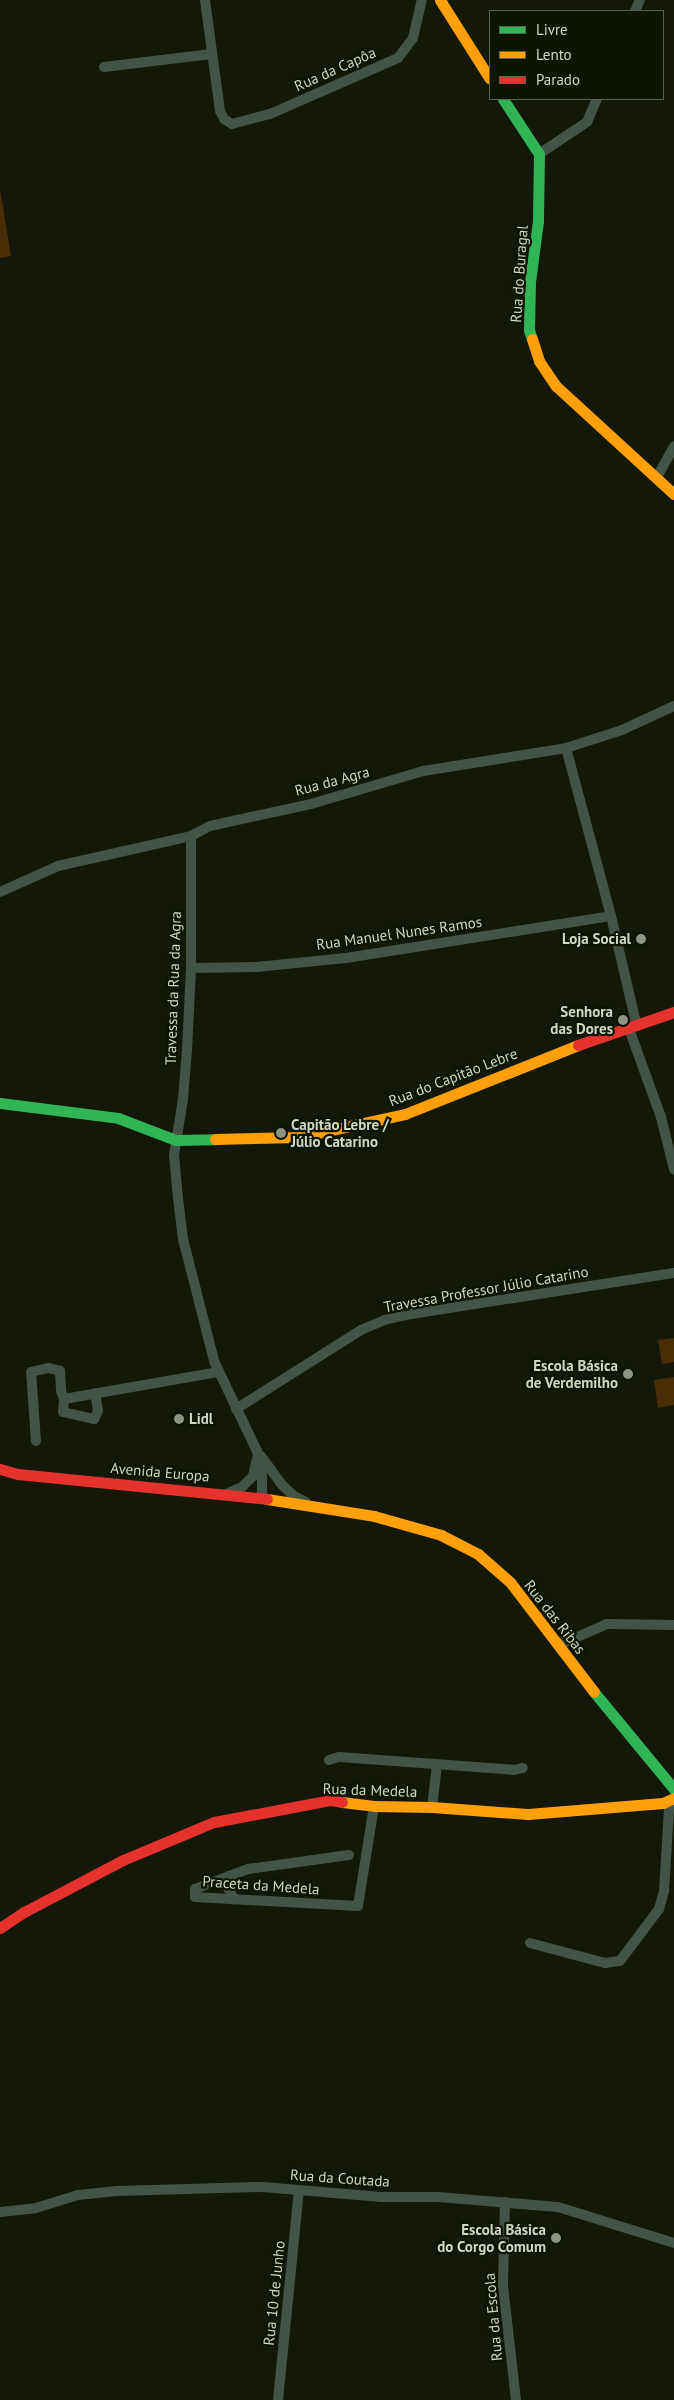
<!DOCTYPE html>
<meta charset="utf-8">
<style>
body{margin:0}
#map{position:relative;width:674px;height:2400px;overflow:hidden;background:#131809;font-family:"PT Sans",sans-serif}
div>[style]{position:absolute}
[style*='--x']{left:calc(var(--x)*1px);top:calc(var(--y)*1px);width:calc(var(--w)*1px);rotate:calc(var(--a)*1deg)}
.green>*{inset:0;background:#482d06}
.street>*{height:10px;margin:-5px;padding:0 5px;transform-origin:5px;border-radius:5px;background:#445347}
.fast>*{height:11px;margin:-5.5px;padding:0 5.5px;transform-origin:5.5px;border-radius:5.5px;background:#30b455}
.slow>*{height:11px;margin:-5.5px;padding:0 5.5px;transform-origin:5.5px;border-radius:5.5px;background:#ff9f0a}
.jam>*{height:11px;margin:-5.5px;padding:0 5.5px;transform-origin:5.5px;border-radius:5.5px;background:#e5322d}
.dots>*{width:14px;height:14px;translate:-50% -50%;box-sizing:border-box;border:2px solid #0d1500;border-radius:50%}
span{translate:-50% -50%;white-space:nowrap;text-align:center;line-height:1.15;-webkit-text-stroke:4.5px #0d1500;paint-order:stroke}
.street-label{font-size:15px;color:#cfd6c5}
.poi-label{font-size:15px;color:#cfd6c5;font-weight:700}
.right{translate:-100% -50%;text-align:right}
.left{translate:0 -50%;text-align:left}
.legend{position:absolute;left:489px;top:10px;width:175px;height:90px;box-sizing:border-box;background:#0d1500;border:1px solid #5b624f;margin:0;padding:6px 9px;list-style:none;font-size:15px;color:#cfd6c5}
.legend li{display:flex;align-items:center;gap:10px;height:25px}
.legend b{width:25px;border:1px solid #5b624f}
</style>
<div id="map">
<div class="green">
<div style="clip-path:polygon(0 189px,11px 256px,0 258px)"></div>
<div style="clip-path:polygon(674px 1338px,674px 1362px,662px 1364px,658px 1340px)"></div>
<div style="clip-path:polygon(674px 1377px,674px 1405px,658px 1408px,654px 1380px)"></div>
</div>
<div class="street">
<div style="--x:205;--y:0;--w:112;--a:82.3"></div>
<div style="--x:220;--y:111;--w:9;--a:63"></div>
<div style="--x:224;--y:119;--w:9;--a:32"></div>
<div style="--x:232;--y:124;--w:39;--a:-15"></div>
<div style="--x:270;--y:114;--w:140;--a:-23.6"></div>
<div style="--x:398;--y:58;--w:25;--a:-53"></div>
<div style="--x:413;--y:38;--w:39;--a:-77"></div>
<div style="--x:635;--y:11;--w:12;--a:-66"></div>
<div style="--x:104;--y:67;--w:108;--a:-6.9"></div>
<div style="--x:539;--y:154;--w:58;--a:-33.7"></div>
<div style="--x:587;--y:122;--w:25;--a:-67"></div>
<div style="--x:657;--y:477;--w:35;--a:-61"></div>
<div style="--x:566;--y:748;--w:174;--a:75"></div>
<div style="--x:611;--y:916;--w:110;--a:76.8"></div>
<div style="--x:191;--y:836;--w:132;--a:90"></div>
<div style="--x:191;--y:968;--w:82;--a:92.8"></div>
<div style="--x:187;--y:1050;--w:49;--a:94.7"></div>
<div style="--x:183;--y:1099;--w:57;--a:99.1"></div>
<div style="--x:174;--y:1155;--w:43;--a:84.7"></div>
<div style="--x:178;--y:1198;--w:41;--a:83"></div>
<div style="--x:183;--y:1239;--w:126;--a:75.7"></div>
<div style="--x:214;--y:1361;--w:100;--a:64.5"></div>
<div style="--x:257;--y:1451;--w:25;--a:78"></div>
<div style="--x:262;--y:1475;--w:23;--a:90"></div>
<div style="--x:0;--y:892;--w:64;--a:-24.1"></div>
<div style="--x:58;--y:866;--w:136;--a:-12.7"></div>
<div style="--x:191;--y:836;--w:21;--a:-28"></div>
<div style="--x:210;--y:826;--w:103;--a:-12.3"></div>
<div style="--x:311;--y:804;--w:117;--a:-16.4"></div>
<div style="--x:423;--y:771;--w:145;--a:-9.1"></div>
<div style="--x:566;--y:748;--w:59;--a:-17.8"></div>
<div style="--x:622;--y:730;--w:57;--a:-24.8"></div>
<div style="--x:191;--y:968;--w:66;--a:-0.9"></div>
<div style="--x:257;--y:967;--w:89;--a:-5.8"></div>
<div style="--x:346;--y:958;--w:268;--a:-9"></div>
<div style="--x:628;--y:1026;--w:97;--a:70.1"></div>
<div style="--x:661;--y:1117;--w:54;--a:76"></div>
<div style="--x:64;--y:1399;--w:156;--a:-9.9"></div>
<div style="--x:236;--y:1409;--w:148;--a:-32.3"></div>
<div style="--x:361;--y:1330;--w:25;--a:-23"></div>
<div style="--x:384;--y:1320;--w:22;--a:-13"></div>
<div style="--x:405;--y:1315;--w:272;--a:-8.9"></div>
<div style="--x:36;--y:1441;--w:69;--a:-94.1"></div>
<div style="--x:31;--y:1372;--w:18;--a:-13"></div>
<div style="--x:49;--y:1368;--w:11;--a:15"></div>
<div style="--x:60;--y:1371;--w:20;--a:87"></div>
<div style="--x:61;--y:1391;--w:9;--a:69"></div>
<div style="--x:64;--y:1399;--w:13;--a:94"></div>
<div style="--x:63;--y:1412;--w:32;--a:13"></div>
<div style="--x:94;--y:1419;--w:9;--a:-63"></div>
<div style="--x:98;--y:1411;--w:18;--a:-99"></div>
<div style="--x:261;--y:1456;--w:36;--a:54"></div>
<div style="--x:282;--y:1485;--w:16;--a:43"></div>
<div style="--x:294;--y:1496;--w:13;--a:27"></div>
<div style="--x:228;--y:1493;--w:15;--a:-23"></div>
<div style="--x:242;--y:1487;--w:16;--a:-45"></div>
<div style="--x:253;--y:1476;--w:17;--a:-77"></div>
<div style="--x:559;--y:1645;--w:52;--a:-23.6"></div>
<div style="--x:607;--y:1624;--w:67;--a:0.9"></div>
<div style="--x:329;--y:1760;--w:10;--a:-17"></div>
<div style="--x:339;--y:1757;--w:175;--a:4.2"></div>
<div style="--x:514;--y:1770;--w:9;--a:-13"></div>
<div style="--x:432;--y:1807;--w:42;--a:-83.2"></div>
<div style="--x:349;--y:1855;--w:102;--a:172.1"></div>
<div style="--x:248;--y:1869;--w:57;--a:159.3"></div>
<div style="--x:195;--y:1889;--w:8;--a:90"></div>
<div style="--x:195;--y:1897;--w:163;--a:3.2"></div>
<div style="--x:358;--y:1906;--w:101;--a:-80.9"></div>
<div style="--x:229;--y:1876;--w:12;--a:95"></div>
<div style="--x:228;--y:1888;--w:13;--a:61"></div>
<div style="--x:530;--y:1943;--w:78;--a:14.9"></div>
<div style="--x:605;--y:1963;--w:15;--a:-8"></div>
<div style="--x:620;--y:1961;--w:65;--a:-53.1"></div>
<div style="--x:659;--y:1909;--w:19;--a:-74"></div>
<div style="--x:664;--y:1891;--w:81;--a:-86.5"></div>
<div style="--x:669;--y:1810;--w:9;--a:-54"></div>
<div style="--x:505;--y:2202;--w:84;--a:91.4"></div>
<div style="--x:503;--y:2286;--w:115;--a:83.5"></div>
<div style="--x:0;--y:2212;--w:36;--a:-6"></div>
<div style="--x:36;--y:2208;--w:44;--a:-17.2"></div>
<div style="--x:78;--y:2195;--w:39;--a:-6"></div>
<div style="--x:117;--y:2191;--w:146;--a:-1.6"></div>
<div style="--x:263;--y:2187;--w:119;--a:4.8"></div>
<div style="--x:382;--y:2197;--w:56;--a:0"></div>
<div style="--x:438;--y:2197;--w:120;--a:4.8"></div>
<div style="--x:558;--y:2207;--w:121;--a:17.2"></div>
<div style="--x:278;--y:2400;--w:211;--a:-84.3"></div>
</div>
<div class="fast">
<div style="--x:503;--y:99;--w:66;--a:56.8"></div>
<div style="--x:539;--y:154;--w:67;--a:90.9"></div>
<div style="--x:538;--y:221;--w:62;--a:97.5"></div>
<div style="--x:530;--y:282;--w:48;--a:91.2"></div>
<div style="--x:529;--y:330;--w:9;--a:72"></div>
<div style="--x:0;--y:1103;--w:119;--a:7.2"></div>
<div style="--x:118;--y:1118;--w:62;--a:20.8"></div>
<div style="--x:176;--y:1140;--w:39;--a:-1"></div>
<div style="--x:594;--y:1692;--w:126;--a:50.5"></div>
</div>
<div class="slow">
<div style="--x:440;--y:0;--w:93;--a:57.7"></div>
<div style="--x:532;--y:339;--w:23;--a:72"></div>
<div style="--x:539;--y:361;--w:30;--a:56"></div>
<div style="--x:556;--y:386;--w:160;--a:42.5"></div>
<div style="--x:215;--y:1139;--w:84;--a:-1.4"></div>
<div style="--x:299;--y:1137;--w:108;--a:-12.2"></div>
<div style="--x:405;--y:1114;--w:186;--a:-21.7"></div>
<div style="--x:267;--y:1499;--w:108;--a:9"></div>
<div style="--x:374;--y:1516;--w:70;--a:15.8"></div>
<div style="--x:441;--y:1535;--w:42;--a:27.2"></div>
<div style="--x:478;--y:1554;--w:43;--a:41.2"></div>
<div style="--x:510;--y:1582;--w:138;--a:52.6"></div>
<div style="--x:342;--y:1802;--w:32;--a:7"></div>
<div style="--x:374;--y:1806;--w:58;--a:1"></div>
<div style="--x:432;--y:1807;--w:96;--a:4.2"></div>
<div style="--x:528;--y:1814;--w:135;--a:-4.7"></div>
<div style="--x:663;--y:1803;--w:12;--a:-24"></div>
</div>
<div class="jam">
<div style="--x:578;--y:1045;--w:102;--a:-19"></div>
<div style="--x:0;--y:1469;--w:19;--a:16"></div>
<div style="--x:18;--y:1474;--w:250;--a:5.7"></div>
<div style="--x:0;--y:1928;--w:29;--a:-34"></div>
<div style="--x:24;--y:1912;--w:112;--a:-27.7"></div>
<div style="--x:123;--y:1860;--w:99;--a:-22.7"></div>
<div style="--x:214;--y:1822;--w:118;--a:-10.7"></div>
<div style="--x:330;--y:1800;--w:12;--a:9"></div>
</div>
<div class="dots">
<div style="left:641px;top:939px;background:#8d9483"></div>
<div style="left:623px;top:1020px;background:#8d9483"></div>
<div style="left:281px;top:1133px;background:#8d9483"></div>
<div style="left:628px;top:1374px;background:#8d9483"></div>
<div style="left:179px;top:1419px;background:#8d9483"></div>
<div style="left:556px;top:2238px;background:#8d9483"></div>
</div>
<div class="street-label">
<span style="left:335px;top:69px;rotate:-24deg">Rua da Capôa</span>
<span style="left:519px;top:274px;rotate:-86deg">Rua do Buragal</span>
<span style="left:332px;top:781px;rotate:-15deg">Rua da Agra</span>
<span style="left:399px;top:933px;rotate:-8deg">Rua Manuel Nunes Ramos</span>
<span style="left:173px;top:988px;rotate:-88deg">Travessa da Rua da Agra</span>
<span style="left:453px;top:1077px;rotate:-21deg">Rua do Capitão Lebre</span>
<span style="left:486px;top:1289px;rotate:-10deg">Travessa Professor Júlio Catarino</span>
<span style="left:160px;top:1472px;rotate:5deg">Avenida Europa</span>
<span style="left:555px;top:1617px;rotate:52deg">Rua das Ribas</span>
<span style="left:370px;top:1790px;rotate:2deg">Rua da Medela</span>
<span style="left:261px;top:1885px;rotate:4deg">Praceta da Medela</span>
<span style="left:340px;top:2178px;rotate:4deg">Rua da Coutada</span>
<span style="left:274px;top:2293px;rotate:-84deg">Rua 10 de Junho</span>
<span style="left:493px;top:2317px;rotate:-95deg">Rua da Escola</span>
</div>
<div class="poi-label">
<span class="right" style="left:631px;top:939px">Loja Social</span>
<span class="right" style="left:613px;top:1020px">Senhora<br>das Dores</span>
<span class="left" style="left:291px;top:1133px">Capitão Lebre /<br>Júlio Catarino</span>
<span class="right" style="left:618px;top:1374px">Escola Básica<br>de Verdemilho</span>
<span class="left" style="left:189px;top:1419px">Lidl</span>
<span class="right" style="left:546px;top:2238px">Escola Básica<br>do Corgo Comum</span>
</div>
<ul class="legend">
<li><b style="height:6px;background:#30b455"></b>Livre</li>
<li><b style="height:6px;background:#ff9f0a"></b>Lento</li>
<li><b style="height:6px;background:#e5322d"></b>Parado</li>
</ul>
</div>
